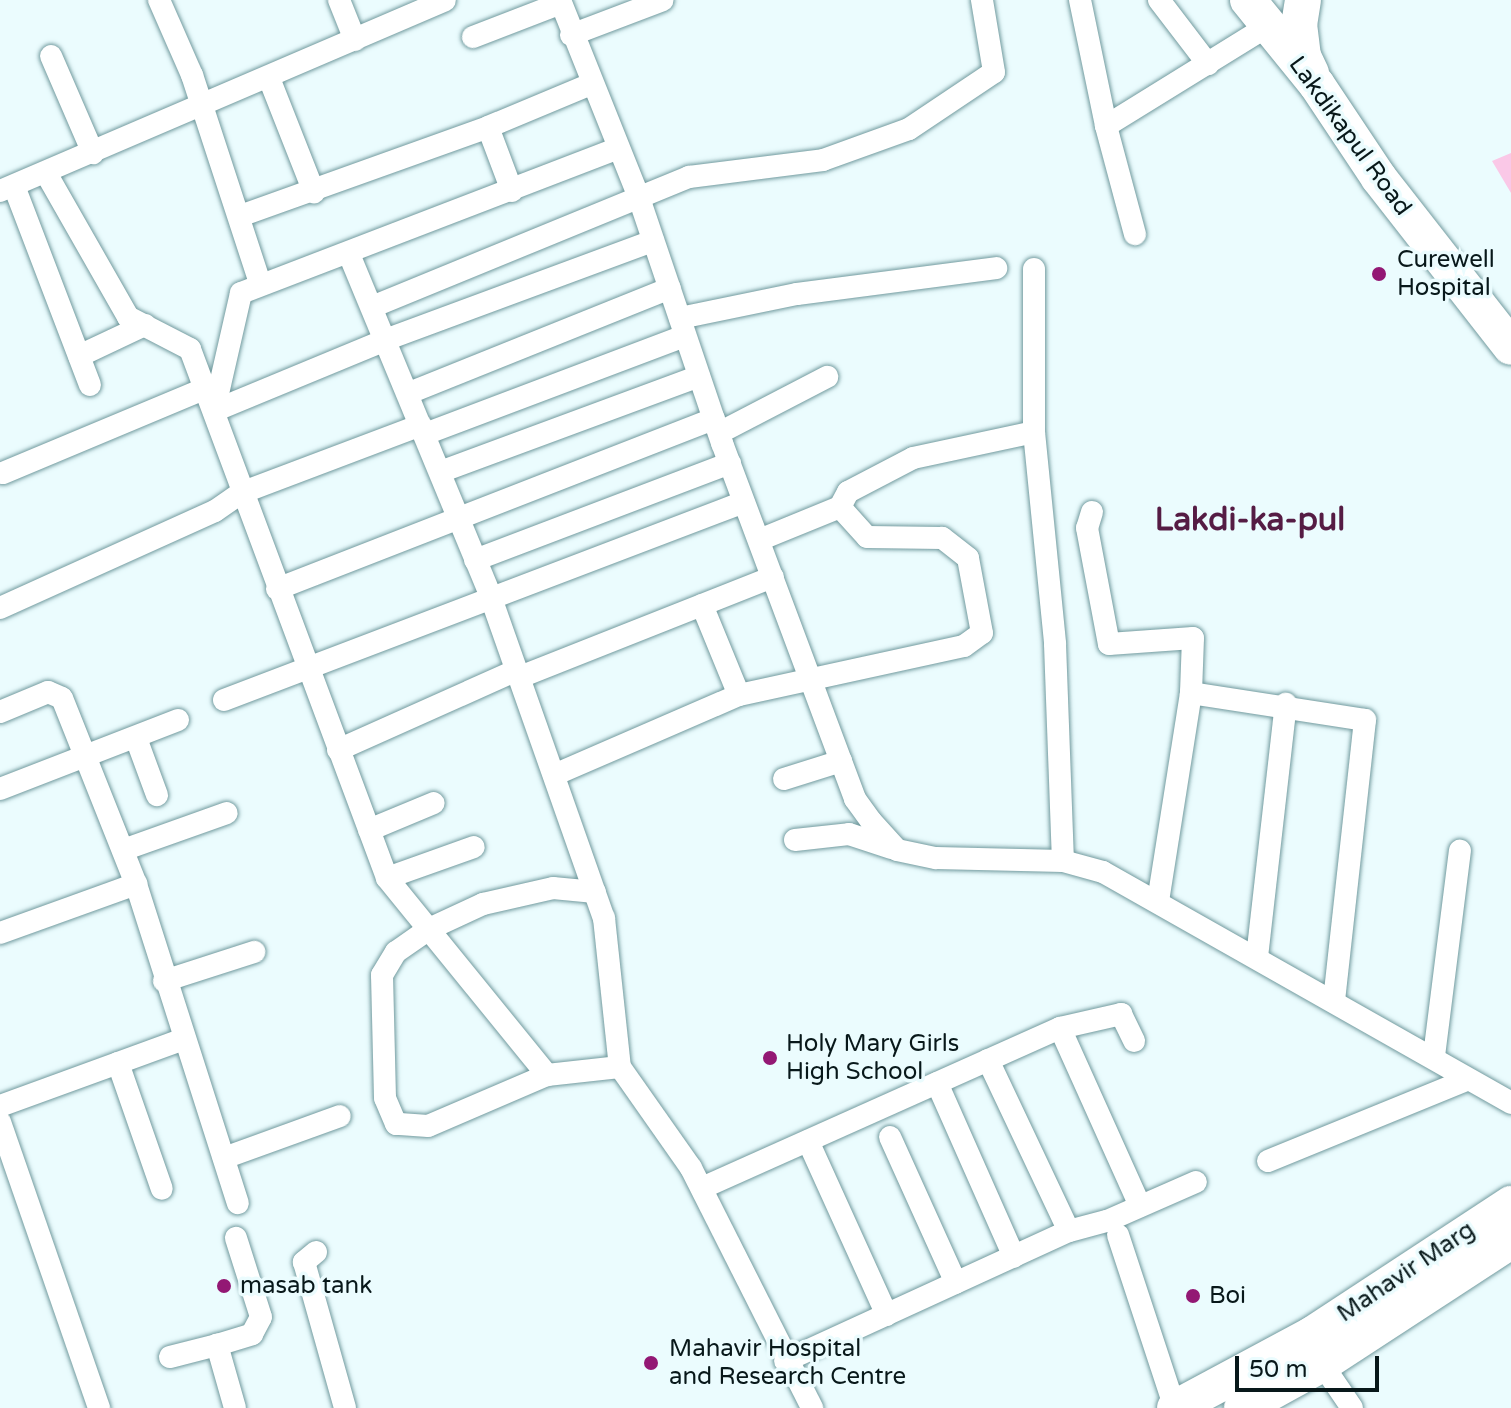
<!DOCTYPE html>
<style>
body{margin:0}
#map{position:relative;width:1511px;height:1408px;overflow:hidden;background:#ebfcfe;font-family:"Varela Round",sans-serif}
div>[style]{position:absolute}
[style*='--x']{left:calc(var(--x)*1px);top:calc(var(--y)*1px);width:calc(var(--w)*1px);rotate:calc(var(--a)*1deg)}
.green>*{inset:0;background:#fac8e7}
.roads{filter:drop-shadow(0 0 2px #719a9e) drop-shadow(0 0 2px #719a9e)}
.minor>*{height:22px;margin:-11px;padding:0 11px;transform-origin:11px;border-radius:11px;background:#fff}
.trunk>*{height:36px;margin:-18px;padding:0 18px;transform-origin:18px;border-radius:18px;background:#fff}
.dots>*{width:22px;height:22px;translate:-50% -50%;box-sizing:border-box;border:4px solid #ebfcfe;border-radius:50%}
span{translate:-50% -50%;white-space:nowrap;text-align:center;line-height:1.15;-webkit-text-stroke:7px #ebfcfe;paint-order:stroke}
.street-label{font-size:24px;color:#08181a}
.poi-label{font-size:24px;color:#08181a}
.left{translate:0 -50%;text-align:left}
.district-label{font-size:32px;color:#551c44;font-weight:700}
.scale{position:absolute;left:1235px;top:1356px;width:144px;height:36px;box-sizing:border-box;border:4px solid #08181a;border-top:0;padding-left:10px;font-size:24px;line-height:28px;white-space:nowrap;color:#08181a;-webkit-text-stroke:6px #ebfcfe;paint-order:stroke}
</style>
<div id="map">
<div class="green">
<div style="clip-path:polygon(1511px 153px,1511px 193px,1492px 161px)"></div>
</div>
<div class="roads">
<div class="minor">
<div style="--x:159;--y:0;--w:82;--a:66.3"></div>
<div style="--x:192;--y:75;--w:219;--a:71.9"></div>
<div style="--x:339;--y:0;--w:43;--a:68.2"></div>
<div style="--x:560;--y:0;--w:213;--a:68.2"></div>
<div style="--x:639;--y:198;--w:259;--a:71.3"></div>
<div style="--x:722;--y:443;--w:380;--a:69.5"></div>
<div style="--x:855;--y:799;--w:27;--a:54"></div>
<div style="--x:871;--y:821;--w:39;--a:48"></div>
<div style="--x:897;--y:850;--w:40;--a:12"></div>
<div style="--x:936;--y:858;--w:127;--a:1.4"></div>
<div style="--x:1063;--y:861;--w:41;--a:15.4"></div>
<div style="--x:1103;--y:872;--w:469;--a:29.5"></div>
<div style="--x:1080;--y:0;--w:129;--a:78.3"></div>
<div style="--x:1106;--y:126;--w:188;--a:-31.7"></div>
<div style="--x:1159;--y:0;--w:81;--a:52.6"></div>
<div style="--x:571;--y:35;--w:98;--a:-20.8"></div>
<div style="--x:473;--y:37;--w:94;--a:-21.1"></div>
<div style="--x:51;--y:56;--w:106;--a:66.6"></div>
<div style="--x:269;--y:78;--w:123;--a:68.5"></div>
<div style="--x:1106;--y:126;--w:112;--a:75"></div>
<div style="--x:46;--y:173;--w:166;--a:60.3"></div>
<div style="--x:128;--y:317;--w:70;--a:27.3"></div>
<div style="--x:190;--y:349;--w:564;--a:69.57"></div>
<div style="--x:387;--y:878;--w:254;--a:50.9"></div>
<div style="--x:547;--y:1075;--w:73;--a:-6.3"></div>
<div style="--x:14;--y:186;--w:213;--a:69.1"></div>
<div style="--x:0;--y:191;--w:484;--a:-23.2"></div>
<div style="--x:512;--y:191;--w:68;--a:-110.6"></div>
<div style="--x:488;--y:127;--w:112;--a:-22.7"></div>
<div style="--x:240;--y:216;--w:263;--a:-19.7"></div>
<div style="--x:349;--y:254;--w:369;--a:67.5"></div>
<div style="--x:490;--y:595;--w:343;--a:70.6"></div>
<div style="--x:604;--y:918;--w:150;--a:83.9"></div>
<div style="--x:620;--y:1067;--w:123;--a:54.9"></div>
<div style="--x:691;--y:1168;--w:269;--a:63.2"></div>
<div style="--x:1034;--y:269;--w:163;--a:90"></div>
<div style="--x:1034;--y:432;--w:213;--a:84.3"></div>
<div style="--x:1055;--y:644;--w:217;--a:87.9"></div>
<div style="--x:372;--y:307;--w:343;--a:-22.3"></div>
<div style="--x:689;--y:177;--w:135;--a:-7.2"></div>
<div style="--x:823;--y:160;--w:91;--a:-19.8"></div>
<div style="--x:909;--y:129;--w:102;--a:-33.8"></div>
<div style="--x:994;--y:72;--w:73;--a:-99.5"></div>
<div style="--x:680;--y:318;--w:119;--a:-11.6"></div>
<div style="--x:797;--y:294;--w:201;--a:-7.4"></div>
<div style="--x:79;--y:356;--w:73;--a:-25.2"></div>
<div style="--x:409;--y:393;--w:281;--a:-21.9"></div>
<div style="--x:214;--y:411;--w:121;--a:-77.1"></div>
<div style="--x:241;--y:293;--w:404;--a:-21"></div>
<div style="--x:214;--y:411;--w:185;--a:-22.5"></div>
<div style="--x:385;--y:340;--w:286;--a:-20.3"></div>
<div style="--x:719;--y:433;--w:122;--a:-27.4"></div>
<div style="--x:425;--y:434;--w:277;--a:-20.7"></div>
<div style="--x:440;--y:472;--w:276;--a:-20.3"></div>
<div style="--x:3;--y:473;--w:218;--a:-22.7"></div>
<div style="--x:840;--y:507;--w:17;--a:-62"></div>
<div style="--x:848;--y:492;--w:73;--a:-27.6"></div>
<div style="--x:913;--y:458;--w:124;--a:-12.1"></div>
<div style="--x:1092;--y:512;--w:17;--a:107"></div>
<div style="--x:1087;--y:528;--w:118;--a:79.3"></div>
<div style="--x:1109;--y:644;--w:84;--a:-4.1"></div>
<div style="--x:1193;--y:638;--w:55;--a:92.1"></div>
<div style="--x:1191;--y:693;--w:211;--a:99"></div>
<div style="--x:475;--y:560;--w:273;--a:-20.8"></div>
<div style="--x:277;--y:589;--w:469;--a:-21.3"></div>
<div style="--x:702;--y:605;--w:97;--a:67.7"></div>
<div style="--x:0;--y:608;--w:236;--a:-24.3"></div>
<div style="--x:215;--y:511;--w:32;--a:-35"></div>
<div style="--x:241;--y:493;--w:192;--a:-20.7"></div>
<div style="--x:520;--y:677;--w:272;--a:-21.6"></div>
<div style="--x:1191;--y:693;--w:176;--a:8.8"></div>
<div style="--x:1365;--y:720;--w:283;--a:96.3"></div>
<div style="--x:224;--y:700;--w:556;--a:-20.85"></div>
<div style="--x:0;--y:712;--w:52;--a:-22.6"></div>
<div style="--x:48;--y:692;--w:15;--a:23"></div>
<div style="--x:62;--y:698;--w:200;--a:68.3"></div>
<div style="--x:136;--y:884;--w:335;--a:72.3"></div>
<div style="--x:136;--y:738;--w:61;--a:69.8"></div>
<div style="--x:338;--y:750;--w:196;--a:-24.1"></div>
<div style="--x:554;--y:775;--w:202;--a:-23.4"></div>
<div style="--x:739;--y:695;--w:230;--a:-12.3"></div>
<div style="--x:964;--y:646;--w:22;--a:-36"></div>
<div style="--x:982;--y:633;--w:76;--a:-100.6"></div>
<div style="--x:968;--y:558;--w:33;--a:-142"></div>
<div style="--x:942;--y:538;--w:75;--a:-179.2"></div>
<div style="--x:867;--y:537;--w:40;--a:-132"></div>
<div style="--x:840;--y:507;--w:87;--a:157.8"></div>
<div style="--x:784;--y:779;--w:60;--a:-17.5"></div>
<div style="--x:0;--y:789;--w:191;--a:-21.2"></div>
<div style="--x:369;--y:830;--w:70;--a:-22.6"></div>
<div style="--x:795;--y:840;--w:54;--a:-6.3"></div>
<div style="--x:849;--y:834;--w:44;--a:18.4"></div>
<div style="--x:123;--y:850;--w:110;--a:-19.6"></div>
<div style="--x:387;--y:878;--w:92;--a:-19.6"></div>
<div style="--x:0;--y:933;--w:145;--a:-19.8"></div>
<div style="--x:1257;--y:957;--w:255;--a:-83.5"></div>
<div style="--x:164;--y:981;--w:95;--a:-17.9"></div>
<div style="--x:1060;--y:1028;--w:195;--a:65.8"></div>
<div style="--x:1434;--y:1056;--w:207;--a:-82.8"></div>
<div style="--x:988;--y:1060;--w:189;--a:64.7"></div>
<div style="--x:118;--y:1063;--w:133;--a:70.8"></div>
<div style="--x:547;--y:1075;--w:129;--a:156.8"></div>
<div style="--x:428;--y:1126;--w:32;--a:-176"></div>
<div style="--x:396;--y:1124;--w:28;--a:-113"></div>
<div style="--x:385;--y:1098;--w:123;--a:-91.4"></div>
<div style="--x:382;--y:975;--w:27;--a:-59"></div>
<div style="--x:396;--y:952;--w:40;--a:-34.9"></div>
<div style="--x:429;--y:929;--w:60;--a:-24.8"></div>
<div style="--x:483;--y:904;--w:72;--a:-12.9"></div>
<div style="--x:553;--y:888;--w:42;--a:5.4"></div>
<div style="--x:937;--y:1083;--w:190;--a:66.1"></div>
<div style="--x:0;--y:1106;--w:196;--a:-20"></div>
<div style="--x:0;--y:1122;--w:303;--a:70.9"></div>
<div style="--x:890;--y:1137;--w:160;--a:65.7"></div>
<div style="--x:808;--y:1141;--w:191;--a:65.6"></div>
<div style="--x:224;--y:1158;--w:123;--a:-19.9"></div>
<div style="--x:1268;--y:1161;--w:214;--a:-22.2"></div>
<div style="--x:702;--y:1188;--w:392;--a:-24.1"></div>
<div style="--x:1060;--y:1028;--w:63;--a:-12.9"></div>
<div style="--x:1121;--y:1014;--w:30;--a:64"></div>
<div style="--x:1118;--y:1235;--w:182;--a:71.8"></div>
<div style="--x:316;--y:1252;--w:16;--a:140"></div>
<div style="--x:304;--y:1262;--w:152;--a:74.3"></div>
<div style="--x:170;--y:1357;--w:49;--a:-14.3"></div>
<div style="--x:785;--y:1361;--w:312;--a:-24.6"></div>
<div style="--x:1069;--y:1231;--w:39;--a:-15"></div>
<div style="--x:1107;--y:1221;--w:97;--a:-23.7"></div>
<div style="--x:1322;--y:1364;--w:53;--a:55.7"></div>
<div style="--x:235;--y:1408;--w:66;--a:-105.9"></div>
<div style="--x:217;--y:1345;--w:37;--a:-17"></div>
<div style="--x:252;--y:1334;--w:19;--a:-62"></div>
<div style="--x:261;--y:1317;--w:83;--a:-107.6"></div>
</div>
<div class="trunk">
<div style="--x:1248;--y:0;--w:109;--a:50.9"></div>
<div style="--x:1317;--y:85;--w:112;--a:56.3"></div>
<div style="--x:1379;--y:178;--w:214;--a:52"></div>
<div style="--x:1303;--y:0;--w:24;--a:99"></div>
<div style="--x:1299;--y:24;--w:32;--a:83"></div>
<div style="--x:1303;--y:56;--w:19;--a:65"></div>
<div style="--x:1175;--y:1408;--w:157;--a:-28.2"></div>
<div style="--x:1313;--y:1334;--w:237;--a:-33.3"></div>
<div style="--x:1242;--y:1408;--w:91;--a:-28.8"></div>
<div style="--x:1322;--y:1364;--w:225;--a:-33.1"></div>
</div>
</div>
<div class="dots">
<div style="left:1379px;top:274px;background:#931874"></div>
<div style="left:770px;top:1058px;background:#931874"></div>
<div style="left:224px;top:1286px;background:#931874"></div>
<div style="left:1193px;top:1296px;background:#931874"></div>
<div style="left:651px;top:1363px;background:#931874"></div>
</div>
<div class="street-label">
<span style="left:1350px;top:136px;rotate:54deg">Lakdikapul Road</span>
<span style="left:1406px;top:1272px;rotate:-34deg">Mahavir Marg</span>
</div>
<div class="poi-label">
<span class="left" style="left:1397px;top:274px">Curewell<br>Hospital</span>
<span class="left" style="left:786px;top:1058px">Holy Mary Girls<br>High School</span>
<span class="left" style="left:240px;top:1286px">masab tank</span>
<span class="left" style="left:1209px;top:1296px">Boi</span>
<span class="left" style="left:669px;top:1363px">Mahavir Hospital<br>and Research Centre</span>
</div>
<div class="district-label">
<span style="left:1250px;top:520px">Lakdi-ka-pul</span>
</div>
<div class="scale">50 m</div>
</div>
